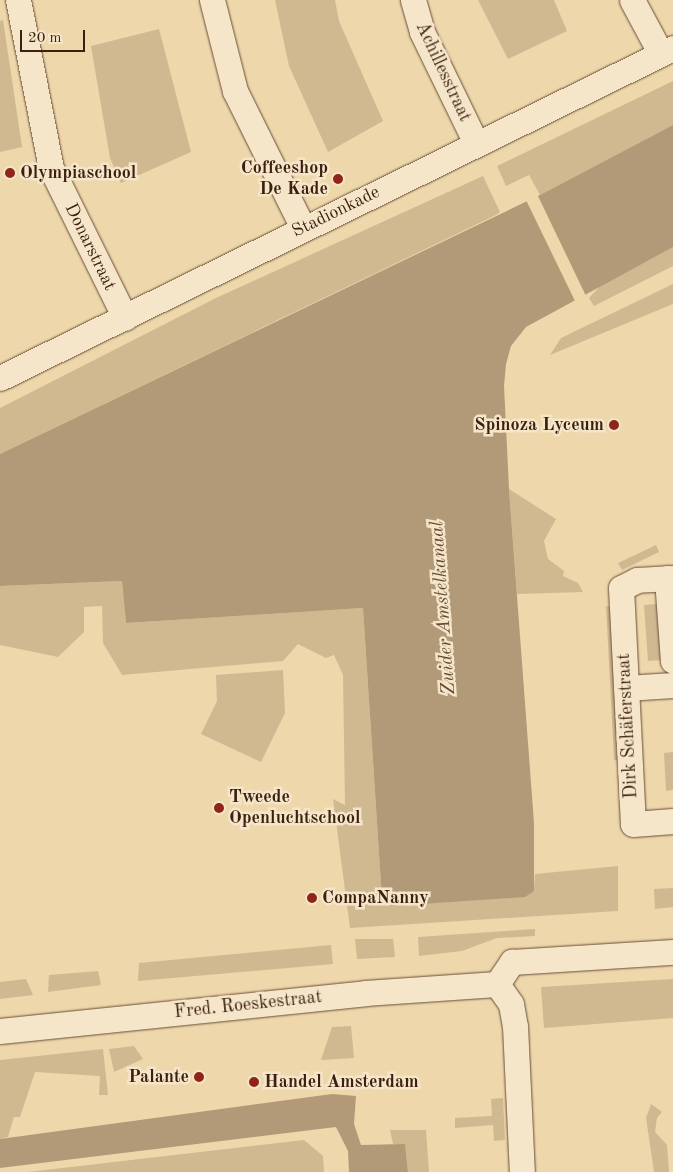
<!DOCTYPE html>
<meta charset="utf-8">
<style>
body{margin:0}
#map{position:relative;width:673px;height:1172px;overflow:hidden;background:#efd7ac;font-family:"Old Standard TT",serif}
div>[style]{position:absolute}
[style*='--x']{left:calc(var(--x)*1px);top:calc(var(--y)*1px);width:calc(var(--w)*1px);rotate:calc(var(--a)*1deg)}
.green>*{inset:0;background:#d0b891}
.water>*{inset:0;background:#b29977}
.pier>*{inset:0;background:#efd7ac}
.roads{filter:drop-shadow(0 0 1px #684e36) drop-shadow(0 0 1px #684e36)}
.minor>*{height:25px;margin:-12.5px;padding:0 12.5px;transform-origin:12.5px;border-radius:12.5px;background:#f5e5c9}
.dots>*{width:14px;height:14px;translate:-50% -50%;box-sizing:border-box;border:2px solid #f5e5c9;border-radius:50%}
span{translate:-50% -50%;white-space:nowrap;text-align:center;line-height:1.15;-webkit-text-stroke:5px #f5e5c9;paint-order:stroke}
.street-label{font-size:18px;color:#3b200f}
.poi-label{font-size:18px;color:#3b200f;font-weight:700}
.right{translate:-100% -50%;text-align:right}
.left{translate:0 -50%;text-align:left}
.water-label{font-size:19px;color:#654a33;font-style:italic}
.scale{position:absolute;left:20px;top:30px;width:65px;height:22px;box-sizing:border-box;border:2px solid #3b200f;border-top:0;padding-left:6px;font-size:15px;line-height:18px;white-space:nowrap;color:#3b200f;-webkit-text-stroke:4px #f5e5c9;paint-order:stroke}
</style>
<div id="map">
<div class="green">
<div style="clip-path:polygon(275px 0,335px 0,339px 21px,383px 121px,328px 152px,289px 66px)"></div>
<div style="clip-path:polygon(478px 0,554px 0,567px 31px,508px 59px)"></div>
<div style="clip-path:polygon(3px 20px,22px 147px,0 152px,0 21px)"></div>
<div style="clip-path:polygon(159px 29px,191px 152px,121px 183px,110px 158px,91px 46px)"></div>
<div style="clip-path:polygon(673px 81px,673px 125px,540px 195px,529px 175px,506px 186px,497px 166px)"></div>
<div style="clip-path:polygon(483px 176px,500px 212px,496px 215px,0 454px,0 408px,216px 298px)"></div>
<div style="clip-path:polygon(673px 247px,673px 266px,594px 306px,589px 298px,601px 285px)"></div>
<div style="clip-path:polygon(673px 284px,673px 304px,550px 355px,561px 338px)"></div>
<div style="clip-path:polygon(509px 489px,556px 519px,544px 541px,548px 559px,564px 571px,563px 576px,578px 583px,583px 592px,517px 594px)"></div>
<div style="clip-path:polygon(656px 545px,659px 552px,622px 570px,618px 563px)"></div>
<div style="clip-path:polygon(122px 581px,126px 623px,363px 608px,382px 899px,534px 891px,535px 874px,618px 866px,618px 911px,350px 928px,333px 799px,345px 805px,343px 675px,334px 655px,326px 658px,298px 644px,283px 661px,122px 675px,103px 643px,102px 606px,84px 607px,84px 632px,58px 657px,0 645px,0 586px)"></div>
<div style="clip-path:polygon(657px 604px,661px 660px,648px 661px,644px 605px)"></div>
<div style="clip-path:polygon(606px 606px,612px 607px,622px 760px,614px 760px)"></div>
<div style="clip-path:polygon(283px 670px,285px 713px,261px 762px,201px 734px,217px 701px,216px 675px)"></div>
<div style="clip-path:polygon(673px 752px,673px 790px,666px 791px,664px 753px)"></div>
<div style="clip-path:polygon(673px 888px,673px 907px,655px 909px,654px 889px)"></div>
<div style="clip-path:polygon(535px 929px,535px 936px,497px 938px,462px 951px,419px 956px,418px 937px)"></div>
<div style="clip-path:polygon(355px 939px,393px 939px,395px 957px,357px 959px)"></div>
<div style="clip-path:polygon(331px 945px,333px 964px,138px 981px,139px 963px)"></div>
<div style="clip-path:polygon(98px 971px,101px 985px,48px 992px,49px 975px)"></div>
<div style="clip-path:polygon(26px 979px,33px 995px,0 999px,0 982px)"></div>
<div style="clip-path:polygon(673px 979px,673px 1018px,544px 1028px,541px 987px)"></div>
<div style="clip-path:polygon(351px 1026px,354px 1058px,321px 1060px,332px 1027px)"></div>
<div style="clip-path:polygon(134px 1046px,143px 1059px,114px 1072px,109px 1049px)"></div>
<div style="clip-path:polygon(103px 1049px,108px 1095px,99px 1095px,100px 1076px,35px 1072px,20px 1117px,14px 1117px,8px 1137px,0 1139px,0 1060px)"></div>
<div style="clip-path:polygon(503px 1098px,505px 1140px,494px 1141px,493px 1125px,455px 1128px,455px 1118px,492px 1116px,491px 1099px)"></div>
<div style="clip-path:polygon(651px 1104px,662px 1112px,657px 1118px,655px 1132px,667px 1145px,669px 1172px,654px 1172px,646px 1118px)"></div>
<div style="clip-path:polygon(390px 1130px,426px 1130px,429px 1172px,408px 1172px,405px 1145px,393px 1144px)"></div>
<div style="clip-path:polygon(304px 1140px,323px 1156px,324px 1172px,28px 1172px)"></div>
</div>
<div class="water">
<div style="clip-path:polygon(673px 125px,673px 247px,526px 327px,511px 346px,506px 364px,504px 386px,509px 489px,534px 823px,534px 891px,525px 897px,391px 906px,382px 899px,363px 608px,126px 623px,122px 581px,0 586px,0 454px,540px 195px)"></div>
<div style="clip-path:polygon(332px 1094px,356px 1096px,354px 1124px,361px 1145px,405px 1144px,408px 1172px,349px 1172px,348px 1151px,336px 1127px,0 1168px,0 1139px)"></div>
</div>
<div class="pier">
<div style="clip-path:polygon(537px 194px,586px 296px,575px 301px,526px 200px)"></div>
</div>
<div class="roads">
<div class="minor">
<div style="--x:18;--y:0;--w:171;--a:78.9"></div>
<div style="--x:51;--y:168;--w:167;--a:63.7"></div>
<div style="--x:212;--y:0;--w:94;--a:75.8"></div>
<div style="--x:235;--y:91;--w:153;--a:63.6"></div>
<div style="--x:413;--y:0;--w:33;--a:74"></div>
<div style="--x:422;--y:32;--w:123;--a:64.1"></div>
<div style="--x:632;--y:0;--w:61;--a:61.8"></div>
<div style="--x:0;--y:378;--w:750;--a:-26.12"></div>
<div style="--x:667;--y:578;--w:83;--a:85.9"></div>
<div style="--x:673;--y:578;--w:36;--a:177"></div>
<div style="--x:637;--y:580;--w:18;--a:153"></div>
<div style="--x:621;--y:588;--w:236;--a:87.1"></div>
<div style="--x:633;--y:824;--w:40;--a:-4.3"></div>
<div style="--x:626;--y:688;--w:47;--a:-3.7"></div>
<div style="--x:497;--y:984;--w:24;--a:55"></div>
<div style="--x:511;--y:1004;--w:22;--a:80"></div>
<div style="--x:515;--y:1026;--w:146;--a:87.3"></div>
<div style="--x:497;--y:984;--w:27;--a:-56"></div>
<div style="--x:512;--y:962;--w:161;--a:-3.6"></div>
<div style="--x:0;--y:1031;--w:367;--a:-5.9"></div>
<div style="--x:365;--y:993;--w:132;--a:-3.9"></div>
</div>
</div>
<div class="dots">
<div style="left:10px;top:173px;background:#8f2418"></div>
<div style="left:338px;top:179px;background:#8f2418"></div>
<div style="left:614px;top:425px;background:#8f2418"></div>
<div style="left:219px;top:808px;background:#8f2418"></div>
<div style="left:312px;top:898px;background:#8f2418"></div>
<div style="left:199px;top:1077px;background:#8f2418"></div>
<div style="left:254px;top:1082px;background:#8f2418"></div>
</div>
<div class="street-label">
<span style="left:443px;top:72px;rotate:65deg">Achillesstraat</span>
<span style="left:336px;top:212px;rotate:-26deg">Stadionkade</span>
<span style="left:90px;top:247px;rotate:64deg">Donarstraat</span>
<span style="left:628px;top:726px;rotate:-93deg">Dirk Schäferstraat</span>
<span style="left:248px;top:1005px;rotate:-6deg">Fred. Roeskestraat</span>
</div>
<div class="poi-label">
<span class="right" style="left:328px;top:179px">Coffeeshop<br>De Kade</span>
<span class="left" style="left:20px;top:173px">Olympiaschool</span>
<span class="right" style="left:604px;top:425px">Spinoza Lyceum</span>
<span class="left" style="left:229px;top:808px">Tweede<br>Openluchtschool</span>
<span class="left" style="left:322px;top:898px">CompaNanny</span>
<span class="right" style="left:189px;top:1077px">Palante</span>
<span class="left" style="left:264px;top:1082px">Handel Amsterdam</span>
</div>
<div class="water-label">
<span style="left:444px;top:608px;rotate:-94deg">Zuider Amstelkanaal</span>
</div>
<div class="scale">20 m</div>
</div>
